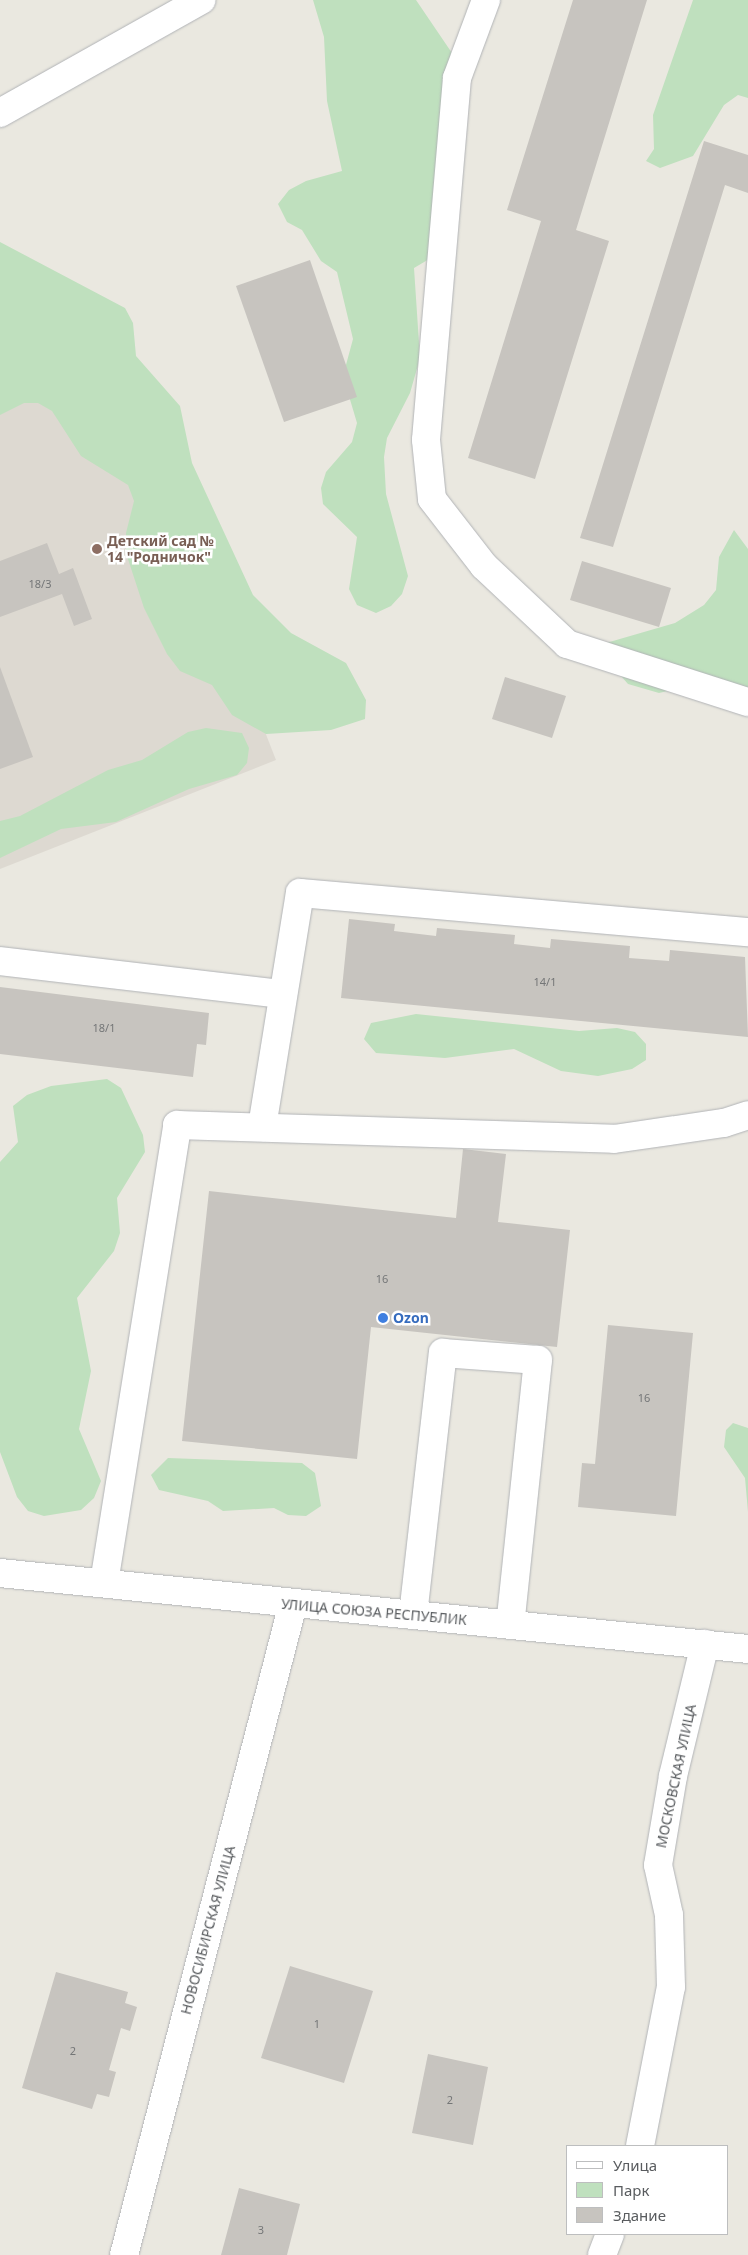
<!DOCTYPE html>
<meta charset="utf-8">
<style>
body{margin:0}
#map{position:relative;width:748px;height:2255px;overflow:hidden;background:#eae8e0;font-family:"Noto Sans",sans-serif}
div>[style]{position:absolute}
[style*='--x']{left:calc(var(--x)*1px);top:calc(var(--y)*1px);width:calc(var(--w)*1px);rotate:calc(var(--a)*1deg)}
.education>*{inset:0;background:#ddd9d1}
.green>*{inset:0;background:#bfe0be}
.building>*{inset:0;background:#c7c4bf}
.roads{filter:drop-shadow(0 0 1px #b1b3b6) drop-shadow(0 0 1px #b1b3b6)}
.minor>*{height:28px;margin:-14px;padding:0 14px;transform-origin:14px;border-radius:14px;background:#fff}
.dots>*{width:14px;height:14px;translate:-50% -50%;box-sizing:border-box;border:2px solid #fff;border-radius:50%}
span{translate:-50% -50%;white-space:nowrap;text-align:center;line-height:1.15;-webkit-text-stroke:5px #fff;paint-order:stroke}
.number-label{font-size:11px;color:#747677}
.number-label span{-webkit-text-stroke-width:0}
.education-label{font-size:14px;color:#785e54;font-weight:700}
.left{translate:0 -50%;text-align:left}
.shop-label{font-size:14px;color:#366cbe;font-weight:700}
.street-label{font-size:14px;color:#595c5f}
.legend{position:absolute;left:566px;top:2145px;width:162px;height:90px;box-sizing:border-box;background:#fff;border:1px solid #bdbebf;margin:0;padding:6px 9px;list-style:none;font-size:15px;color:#595c5f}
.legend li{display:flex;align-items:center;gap:10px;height:25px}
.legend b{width:25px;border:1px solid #bdbebf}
</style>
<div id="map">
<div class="education">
<div style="clip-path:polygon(96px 299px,276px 760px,0 869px,0 337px)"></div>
</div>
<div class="green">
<div style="clip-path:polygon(313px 0,416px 0,454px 56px,457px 78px,438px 131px,441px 252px,414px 268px,420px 358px,410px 393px,387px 438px,384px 457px,386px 494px,408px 576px,402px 594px,391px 606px,376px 613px,357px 605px,349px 589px,357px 537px,323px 504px,321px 488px,326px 472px,352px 442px,357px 423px,343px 376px,353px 339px,337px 272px,321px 261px,302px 230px,287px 222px,278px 204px,289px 190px,306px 181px,342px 171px,327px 101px,324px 37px)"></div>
<div style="clip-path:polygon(693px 0,748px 0,748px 98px,738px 95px,724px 105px,693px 156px,660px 168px,646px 161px,654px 149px,653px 115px)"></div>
<div style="clip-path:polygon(0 242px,125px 308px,133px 323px,136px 356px,180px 406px,192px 463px,253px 595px,291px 633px,346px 663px,366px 700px,365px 719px,331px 730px,266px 734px,232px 715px,212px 685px,180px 671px,167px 654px,144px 608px,126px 553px,126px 533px,134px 501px,128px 485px,81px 456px,52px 411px,38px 403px,24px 403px,0 415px)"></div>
<div style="clip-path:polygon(734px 530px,748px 549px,748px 708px,697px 684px,659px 693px,628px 684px,606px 659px,606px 643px,675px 623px,704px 605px,716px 590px,719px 557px)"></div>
<div style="clip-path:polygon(206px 728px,242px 733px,249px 748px,247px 763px,237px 775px,189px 789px,116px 822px,61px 829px,0 858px,0 821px,20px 816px,108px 770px,142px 760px,188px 732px)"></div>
<div style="clip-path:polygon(416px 1014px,579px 1031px,617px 1028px,635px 1032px,646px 1044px,646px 1060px,632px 1069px,598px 1076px,561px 1071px,514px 1049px,445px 1058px,376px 1053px,364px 1039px,371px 1023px)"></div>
<div style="clip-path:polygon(107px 1079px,121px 1088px,143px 1135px,145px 1152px,117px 1198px,120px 1233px,114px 1251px,77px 1298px,91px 1371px,79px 1429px,101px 1481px,94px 1498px,81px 1510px,44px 1516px,28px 1511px,17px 1497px,0 1452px,0 1162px,18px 1142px,13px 1106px,27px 1095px,51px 1086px)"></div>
<div style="clip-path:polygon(733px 1423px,748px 1428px,748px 1512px,745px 1478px,724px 1447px,726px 1430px)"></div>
<div style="clip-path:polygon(168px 1458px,302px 1463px,315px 1473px,321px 1506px,306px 1516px,288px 1515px,274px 1508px,223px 1511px,208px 1501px,159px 1490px,151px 1475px)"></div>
</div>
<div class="building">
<div style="clip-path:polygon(573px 0,647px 0,576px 230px,609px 241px,535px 479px,468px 458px,541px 221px,507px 210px)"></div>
<div style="clip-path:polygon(704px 141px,748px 155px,748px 193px,725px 185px,613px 547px,580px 538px)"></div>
<div style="clip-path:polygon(310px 260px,357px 397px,284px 422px,236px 286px)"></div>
<div style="clip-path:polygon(47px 543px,59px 574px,73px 568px,92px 619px,74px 626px,62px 594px,0 617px,0 561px)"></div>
<div style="clip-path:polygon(582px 561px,671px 588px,659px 627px,570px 600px)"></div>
<div style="clip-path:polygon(0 667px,33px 757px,0 769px)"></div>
<div style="clip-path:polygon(505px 677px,566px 696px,552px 738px,492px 719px)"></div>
<div style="clip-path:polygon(349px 919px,395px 924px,394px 931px,436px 936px,437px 928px,515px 935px,514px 944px,550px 948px,551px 939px,630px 946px,629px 958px,669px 961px,670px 950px,745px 957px,748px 1037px,341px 998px)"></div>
<div style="clip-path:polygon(0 987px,209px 1013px,206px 1045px,197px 1044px,193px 1077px,0 1054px)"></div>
<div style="clip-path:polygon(463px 1149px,506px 1154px,498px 1222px,570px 1230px,557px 1347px,371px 1327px,357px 1459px,182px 1441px,209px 1191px,456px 1218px)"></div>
<div style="clip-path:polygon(608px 1325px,693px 1333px,676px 1516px,578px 1507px,582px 1463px,595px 1464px)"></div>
<div style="clip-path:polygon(290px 1966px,373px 1991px,344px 2083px,261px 2058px)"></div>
<div style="clip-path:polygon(56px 1972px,128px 1992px,125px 2003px,137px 2007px,130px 2031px,121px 2028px,109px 2070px,116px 2072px,109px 2097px,97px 2094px,92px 2109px,22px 2088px)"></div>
<div style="clip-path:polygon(428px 2054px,488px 2067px,473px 2145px,412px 2133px)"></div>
<div style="clip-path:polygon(239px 2188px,300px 2204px,287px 2255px,221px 2255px)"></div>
</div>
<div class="roads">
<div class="minor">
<div style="--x:486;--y:0;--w:83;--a:110.4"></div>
<div style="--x:457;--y:78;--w:363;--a:94.9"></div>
<div style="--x:426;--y:440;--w:59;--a:84.2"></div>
<div style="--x:432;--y:499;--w:85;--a:52.2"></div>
<div style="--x:484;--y:566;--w:114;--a:43.2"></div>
<div style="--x:567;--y:644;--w:190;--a:17.8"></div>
<div style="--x:0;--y:113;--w:231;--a:-29.3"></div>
<div style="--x:0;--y:961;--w:283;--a:6.7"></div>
<div style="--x:262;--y:1127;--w:237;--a:-80.8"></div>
<div style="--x:300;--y:893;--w:450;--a:5"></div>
<div style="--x:0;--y:1573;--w:752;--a:5.8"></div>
<div style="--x:104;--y:1583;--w:464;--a:-80.9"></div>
<div style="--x:177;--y:1125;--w:437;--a:1.8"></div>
<div style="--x:614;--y:1139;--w:111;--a:-8.3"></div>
<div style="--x:724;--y:1123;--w:25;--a:-18"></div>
<div style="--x:413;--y:1615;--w:264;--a:-83.5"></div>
<div style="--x:443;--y:1353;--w:95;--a:4.2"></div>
<div style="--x:538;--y:1360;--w:266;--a:96"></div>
<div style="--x:640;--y:2146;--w:162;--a:-79"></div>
<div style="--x:671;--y:1987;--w:72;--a:-91.6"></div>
<div style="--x:669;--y:1915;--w:51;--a:-102.4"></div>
<div style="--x:658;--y:1865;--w:90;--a:-80.4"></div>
<div style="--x:673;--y:1776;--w:136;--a:-76.4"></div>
<div style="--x:124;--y:2255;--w:673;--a:-75.45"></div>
<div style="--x:602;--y:2255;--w:22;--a:-69"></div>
</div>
</div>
<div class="dots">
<div style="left:97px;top:549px;background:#8d6e63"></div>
<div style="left:383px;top:1318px;background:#3f7fe0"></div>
</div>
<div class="number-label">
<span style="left:40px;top:584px">18/3</span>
<span style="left:545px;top:982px">14/1</span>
<span style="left:104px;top:1028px">18/1</span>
<span style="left:382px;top:1279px">16</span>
<span style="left:644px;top:1398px">16</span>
<span style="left:317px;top:2024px">1</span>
<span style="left:73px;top:2051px">2</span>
<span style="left:450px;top:2100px">2</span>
<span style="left:261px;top:2230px">3</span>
</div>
<div class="education-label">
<span class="left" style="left:107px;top:549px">Детский сад №<br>14 "Родничок"</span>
</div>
<div class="shop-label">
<span class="left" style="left:393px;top:1318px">Ozon</span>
</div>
<div class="street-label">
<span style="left:374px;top:1612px;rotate:5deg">УЛИЦА СОЮЗА РЕСПУБЛИК</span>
<span style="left:676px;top:1776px;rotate:-78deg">МОСКОВСКАЯ УЛИЦА</span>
<span style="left:208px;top:1930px;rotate:-75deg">НОВОСИБИРСКАЯ УЛИЦА</span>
</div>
<ul class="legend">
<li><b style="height:6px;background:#fff"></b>Улица</li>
<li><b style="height:14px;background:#bfe0be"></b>Парк</li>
<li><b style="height:14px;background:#c7c4bf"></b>Здание</li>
</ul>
</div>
